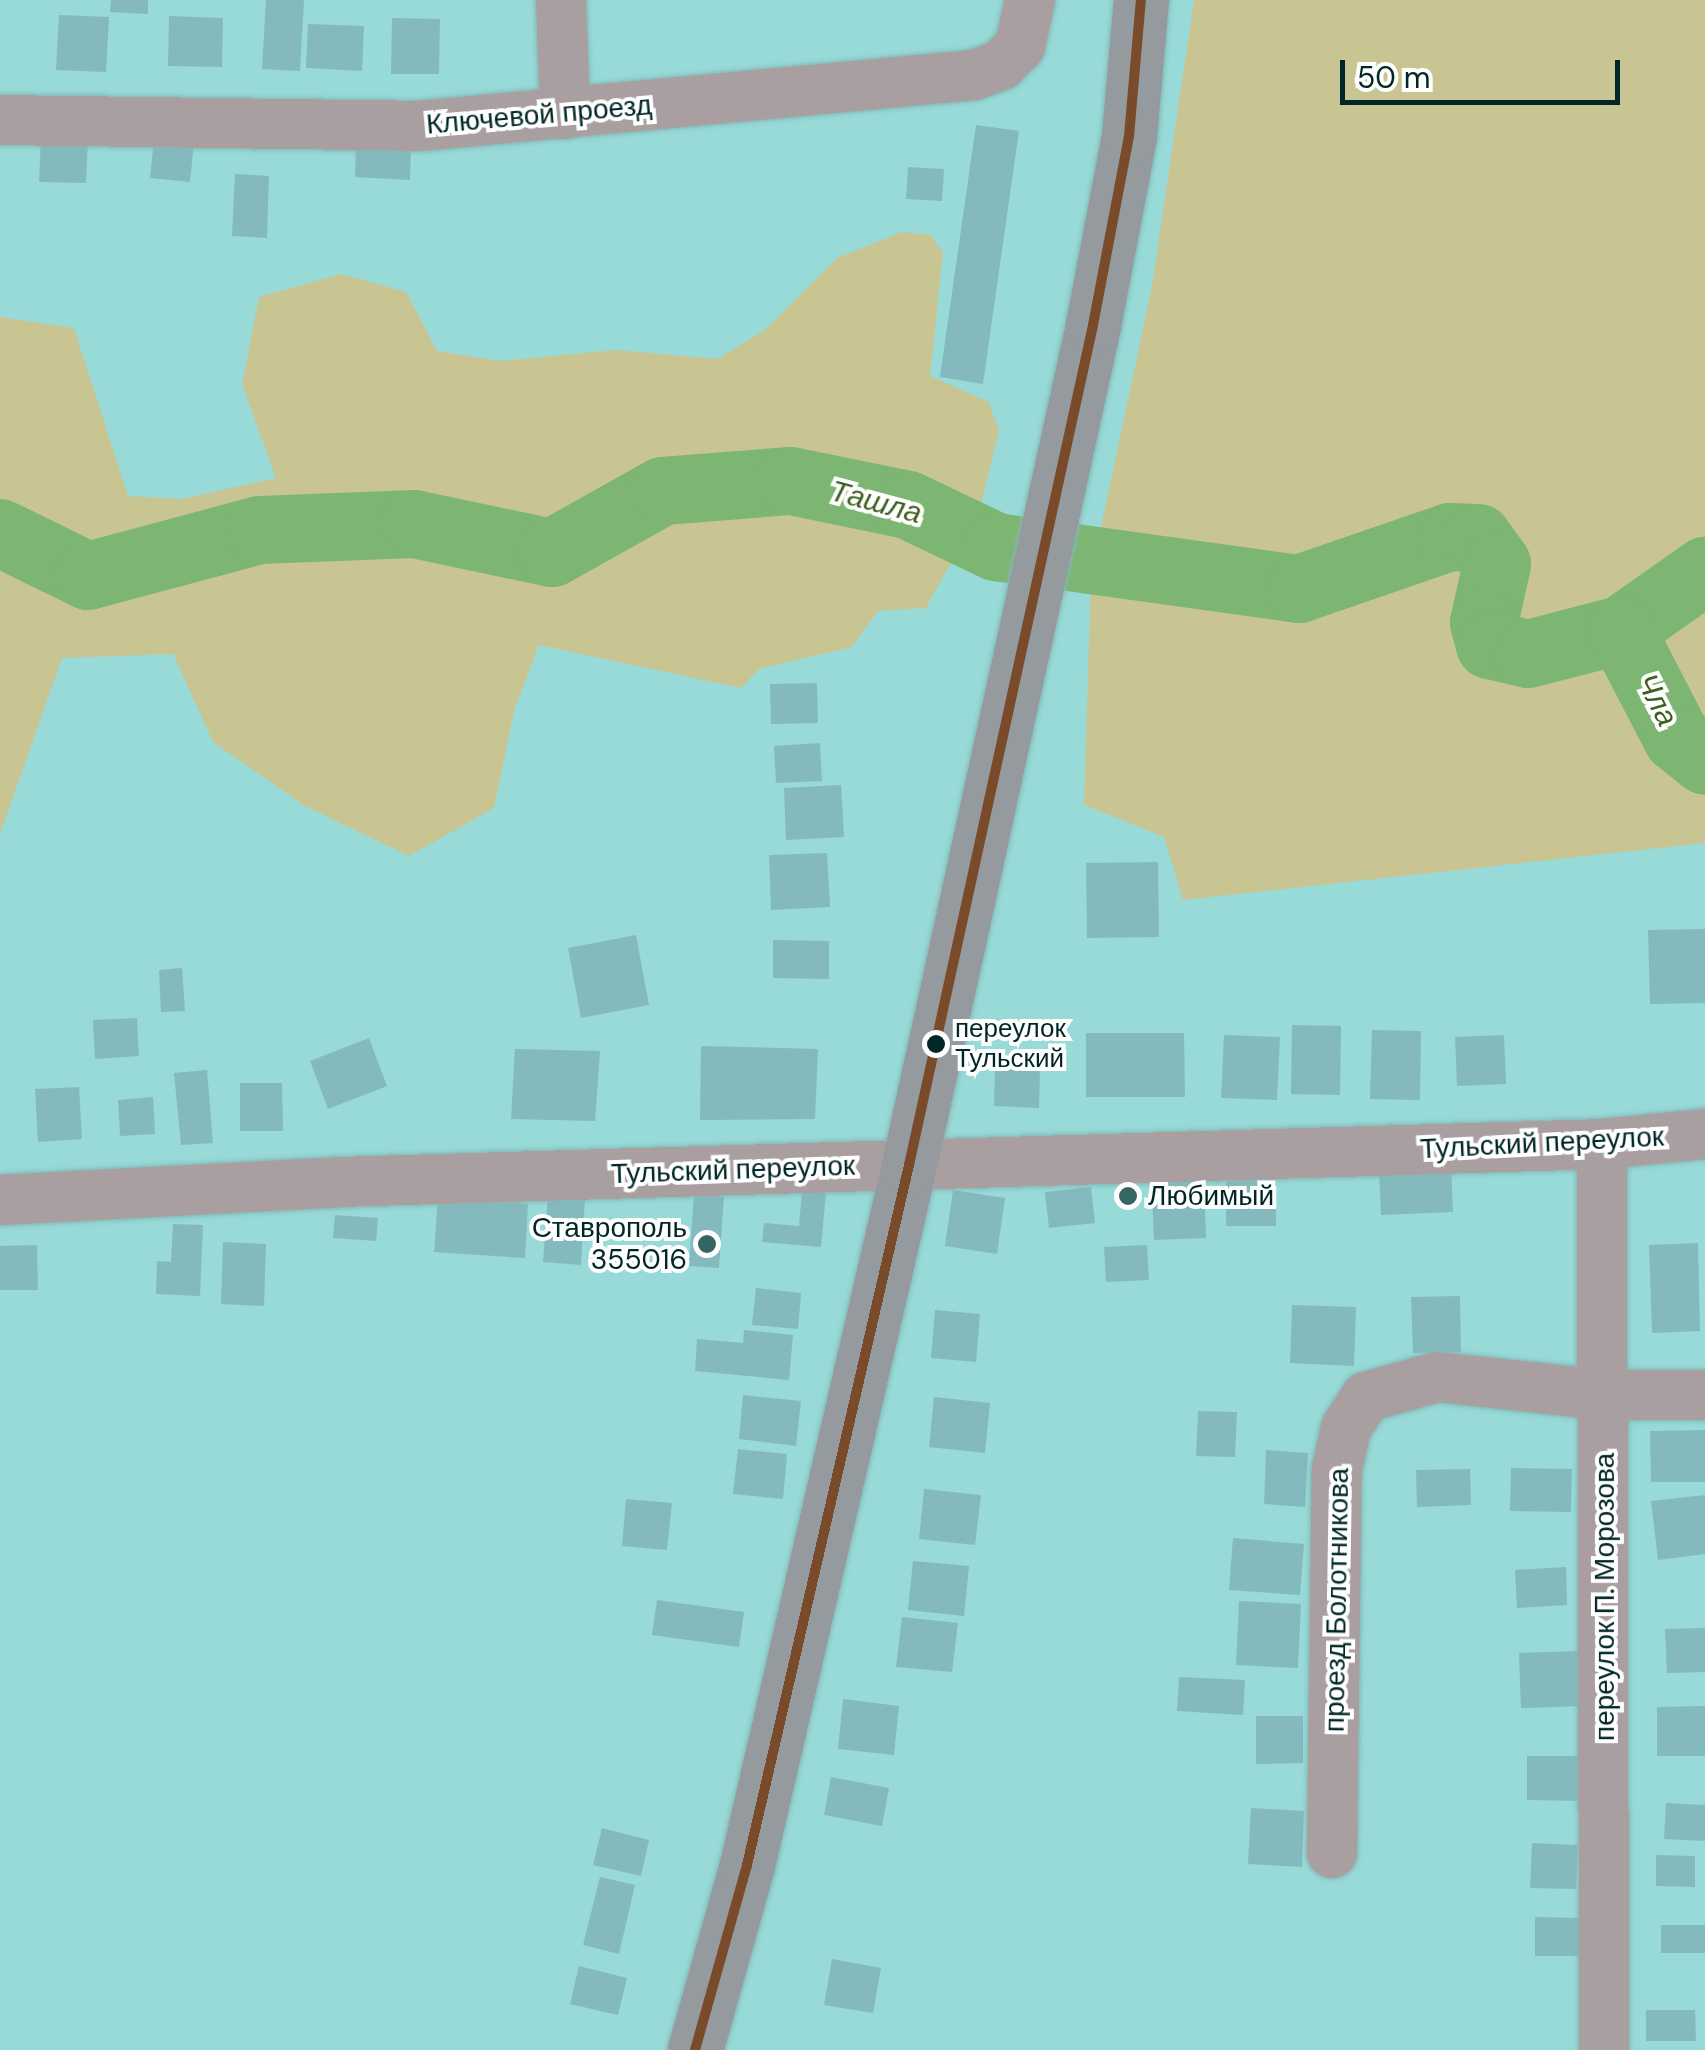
<!DOCTYPE html>
<meta charset="utf-8">
<style>
body{margin:0}
#map{position:relative;width:1705px;height:2050px;overflow:hidden;background:#97dad7;font-family:"DM Sans",sans-serif}
div>[style]{position:absolute}
[style*='--x']{left:calc(var(--x)*1px);top:calc(var(--y)*1px);width:calc(var(--w)*1px);rotate:calc(var(--a)*1deg)}
.green>*{inset:0;background:#c9c593}
.river>*{height:68px;margin:-34px;padding:0 34px;transform-origin:34px;border-radius:34px;background:#7db673}
.building>*{inset:0;background:#84babd}
.roads{filter:drop-shadow(0 0 2px #85b7b6) drop-shadow(0 0 2px #85b7b6)}
.minor>*{height:50px;margin:-25px;padding:0 25px;transform-origin:25px;border-radius:25px;background:#a99ea0}
.major>*{height:55px;margin:-27.5px;padding:0 27.5px;transform-origin:27.5px;border-radius:27.5px;background:#949a9e}
.bus-1>*{height:10px;margin:-5px;padding:0 5px;transform-origin:5px;border-radius:5px;background:#7a4b2a}
.dots>*{width:28px;height:28px;translate:-50% -50%;box-sizing:border-box;border:5px solid #fefefe;border-radius:50%}
span{translate:-50% -50%;white-space:nowrap;text-align:center;line-height:1.15;-webkit-text-stroke:8px #fefefe;paint-order:stroke}
.bus-label{font-size:26px;color:#002726}
.left{translate:0 -50%;text-align:left}
.street-label{font-size:28px;color:#002726}
.poi-label{font-size:28px;color:#002726}
.right{translate:-100% -50%;text-align:right}
.water-label{font-size:30px;color:#3d5f1f;font-style:italic}
.scale{position:absolute;left:1340px;top:60px;width:280px;height:45px;box-sizing:border-box;border:5px solid #002726;border-top:0;padding-left:12px;font-size:30px;line-height:35px;white-space:nowrap;color:#002726;-webkit-text-stroke:8px #fefefe;paint-order:stroke}
</style>
<div id="map">
<div class="green">
<div style="clip-path:polygon(1194px 0,1705px 0,1705px 843px,1183px 900px,1164px 837px,1084px 805px,1091px 574px,1152px 286px)"></div>
<div style="clip-path:polygon(902px 232px,931px 235px,943px 253px,930px 376px,989px 402px,999px 431px,968px 557px,949px 566px,926px 608px,878px 611px,852px 647px,759px 669px,741px 688px,539px 645px,514px 711px,494px 808px,409px 856px,305px 806px,213px 742px,173px 654px,62px 658px,0 834px,0 317px,74px 328px,128px 496px,182px 499px,276px 478px,242px 384px,259px 297px,341px 274px,406px 292px,437px 351px,500px 361px,616px 350px,717px 359px,765px 330px,837px 258px)"></div>
</div>
<div class="river">
<div style="--x:0;--y:533;--w:98;--a:26"></div>
<div style="--x:88;--y:576;--w:178;--a:-15"></div>
<div style="--x:260;--y:530;--w:154;--a:-2.2"></div>
<div style="--x:414;--y:524;--w:141;--a:11.9"></div>
<div style="--x:552;--y:553;--w:127;--a:-29.2"></div>
<div style="--x:663;--y:491;--w:128;--a:-4.5"></div>
<div style="--x:791;--y:481;--w:119;--a:11.6"></div>
<div style="--x:908;--y:505;--w:98;--a:25.5"></div>
<div style="--x:996;--y:547;--w:306;--a:7.9"></div>
<div style="--x:1299;--y:589;--w:160;--a:-19"></div>
<div style="--x:1450;--y:537;--w:28;--a:2"></div>
<div style="--x:1478;--y:538;--w:32;--a:54"></div>
<div style="--x:1497;--y:564;--w:60;--a:102.4"></div>
<div style="--x:1484;--y:623;--w:23;--a:75"></div>
<div style="--x:1490;--y:645;--w:39;--a:13"></div>
<div style="--x:1528;--y:654;--w:96;--a:-14.5"></div>
<div style="--x:1621;--y:630;--w:103;--a:-35.1"></div>
<div style="--x:1621;--y:630;--w:122;--a:62.6"></div>
<div style="--x:1677;--y:738;--w:36;--a:39"></div>
</div>
<div class="building">
<div style="clip-path:polygon(111px 0,148px 0,148px 14px,110px 12px)"></div>
<div style="clip-path:polygon(266px 0,304px 0,300px 71px,262px 69px)"></div>
<div style="clip-path:polygon(59px 15px,109px 17px,106px 72px,56px 70px)"></div>
<div style="clip-path:polygon(169px 16px,223px 18px,222px 67px,168px 66px)"></div>
<div style="clip-path:polygon(392px 18px,440px 19px,439px 74px,391px 74px)"></div>
<div style="clip-path:polygon(308px 24px,364px 26px,362px 71px,306px 68px)"></div>
<div style="clip-path:polygon(976px 125px,1019px 131px,983px 384px,940px 377px)"></div>
<div style="clip-path:polygon(41px 138px,88px 140px,86px 183px,39px 182px)"></div>
<div style="clip-path:polygon(154px 139px,194px 143px,190px 182px,150px 178px)"></div>
<div style="clip-path:polygon(356px 140px,411px 143px,410px 180px,355px 177px)"></div>
<div style="clip-path:polygon(908px 167px,944px 169px,942px 201px,906px 199px)"></div>
<div style="clip-path:polygon(235px 174px,269px 176px,267px 238px,232px 236px)"></div>
<div style="clip-path:polygon(817px 683px,818px 723px,771px 724px,770px 684px)"></div>
<div style="clip-path:polygon(820px 743px,822px 781px,776px 783px,774px 746px)"></div>
<div style="clip-path:polygon(841px 785px,844px 837px,786px 840px,784px 788px)"></div>
<div style="clip-path:polygon(827px 853px,830px 907px,771px 910px,769px 855px)"></div>
<div style="clip-path:polygon(1158px 862px,1159px 937px,1087px 938px,1086px 863px)"></div>
<div style="clip-path:polygon(1705px 929px,1705px 1003px,1650px 1004px,1648px 930px)"></div>
<div style="clip-path:polygon(636px 935px,649px 1005px,581px 1018px,568px 948px)"></div>
<div style="clip-path:polygon(773px 940px,829px 941px,829px 979px,773px 978px)"></div>
<div style="clip-path:polygon(182px 968px,185px 1011px,161px 1012px,159px 970px)"></div>
<div style="clip-path:polygon(137px 1018px,139px 1056px,95px 1059px,93px 1020px)"></div>
<div style="clip-path:polygon(1292px 1025px,1341px 1026px,1340px 1095px,1291px 1094px)"></div>
<div style="clip-path:polygon(1372px 1030px,1421px 1031px,1420px 1100px,1370px 1099px)"></div>
<div style="clip-path:polygon(1086px 1033px,1184px 1033px,1185px 1097px,1086px 1097px)"></div>
<div style="clip-path:polygon(1224px 1035px,1280px 1037px,1277px 1100px,1221px 1098px)"></div>
<div style="clip-path:polygon(1504px 1035px,1506px 1084px,1457px 1086px,1455px 1037px)"></div>
<div style="clip-path:polygon(369px 1038px,387px 1086px,328px 1109px,310px 1061px)"></div>
<div style="clip-path:polygon(701px 1046px,818px 1049px,815px 1119px,700px 1120px)"></div>
<div style="clip-path:polygon(515px 1049px,600px 1051px,595px 1121px,511px 1119px)"></div>
<div style="clip-path:polygon(995px 1065px,1040px 1067px,1039px 1108px,994px 1106px)"></div>
<div style="clip-path:polygon(207px 1070px,213px 1143px,181px 1145px,174px 1073px)"></div>
<div style="clip-path:polygon(240px 1083px,282px 1083px,283px 1131px,240px 1131px)"></div>
<div style="clip-path:polygon(79px 1087px,82px 1139px,38px 1142px,35px 1089px)"></div>
<div style="clip-path:polygon(153px 1097px,155px 1134px,120px 1136px,118px 1100px)"></div>
<div style="clip-path:polygon(1451px 1167px,1453px 1212px,1381px 1215px,1379px 1170px)"></div>
<div style="clip-path:polygon(1204px 1175px,1206px 1238px,1154px 1240px,1151px 1177px)"></div>
<div style="clip-path:polygon(1226px 1179px,1276px 1179px,1276px 1226px,1226px 1226px)"></div>
<div style="clip-path:polygon(1091px 1187px,1095px 1223px,1049px 1228px,1045px 1192px)"></div>
<div style="clip-path:polygon(953px 1190px,1005px 1198px,997px 1254px,945px 1246px)"></div>
<div style="clip-path:polygon(802px 1191px,826px 1193px,821px 1247px,762px 1242px,764px 1223px,799px 1226px)"></div>
<div style="clip-path:polygon(548px 1195px,585px 1198px,581px 1265px,543px 1262px)"></div>
<div style="clip-path:polygon(694px 1195px,724px 1197px,719px 1268px,689px 1266px)"></div>
<div style="clip-path:polygon(438px 1198px,528px 1204px,525px 1258px,434px 1252px)"></div>
<div style="clip-path:polygon(335px 1215px,378px 1218px,376px 1241px,333px 1238px)"></div>
<div style="clip-path:polygon(173px 1224px,203px 1225px,200px 1296px,156px 1294px,157px 1261px,171px 1262px)"></div>
<div style="clip-path:polygon(223px 1242px,266px 1244px,264px 1306px,221px 1304px)"></div>
<div style="clip-path:polygon(1698px 1243px,1700px 1331px,1652px 1333px,1649px 1245px)"></div>
<div style="clip-path:polygon(37px 1245px,38px 1290px,0 1290px,0 1246px)"></div>
<div style="clip-path:polygon(1147px 1245px,1149px 1280px,1106px 1282px,1104px 1247px)"></div>
<div style="clip-path:polygon(756px 1288px,801px 1293px,798px 1329px,752px 1325px)"></div>
<div style="clip-path:polygon(1460px 1296px,1461px 1352px,1413px 1353px,1411px 1297px)"></div>
<div style="clip-path:polygon(1292px 1305px,1356px 1307px,1354px 1366px,1290px 1363px)"></div>
<div style="clip-path:polygon(935px 1310px,980px 1314px,976px 1362px,931px 1358px)"></div>
<div style="clip-path:polygon(744px 1330px,793px 1335px,789px 1380px,695px 1371px,697px 1339px,743px 1343px)"></div>
<div style="clip-path:polygon(743px 1395px,801px 1401px,796px 1446px,739px 1439px)"></div>
<div style="clip-path:polygon(934px 1397px,990px 1403px,985px 1453px,929px 1447px)"></div>
<div style="clip-path:polygon(1198px 1411px,1237px 1412px,1235px 1457px,1196px 1456px)"></div>
<div style="clip-path:polygon(1705px 1430px,1705px 1482px,1651px 1482px,1650px 1431px)"></div>
<div style="clip-path:polygon(738px 1449px,787px 1454px,783px 1499px,733px 1494px)"></div>
<div style="clip-path:polygon(1266px 1450px,1308px 1453px,1305px 1507px,1264px 1504px)"></div>
<div style="clip-path:polygon(1511px 1468px,1572px 1469px,1571px 1512px,1510px 1511px)"></div>
<div style="clip-path:polygon(1470px 1469px,1471px 1505px,1417px 1507px,1416px 1470px)"></div>
<div style="clip-path:polygon(924px 1489px,981px 1495px,975px 1545px,919px 1539px)"></div>
<div style="clip-path:polygon(1705px 1495px,1705px 1554px,1658px 1560px,1651px 1501px)"></div>
<div style="clip-path:polygon(626px 1499px,672px 1503px,667px 1550px,622px 1546px)"></div>
<div style="clip-path:polygon(1233px 1538px,1304px 1544px,1300px 1595px,1229px 1590px)"></div>
<div style="clip-path:polygon(913px 1561px,969px 1566px,964px 1616px,908px 1610px)"></div>
<div style="clip-path:polygon(1566px 1567px,1567px 1605px,1517px 1608px,1515px 1570px)"></div>
<div style="clip-path:polygon(657px 1600px,744px 1612px,739px 1647px,652px 1635px)"></div>
<div style="clip-path:polygon(1239px 1601px,1301px 1604px,1298px 1668px,1236px 1665px)"></div>
<div style="clip-path:polygon(902px 1617px,958px 1623px,952px 1672px,896px 1667px)"></div>
<div style="clip-path:polygon(1705px 1628px,1705px 1672px,1667px 1673px,1665px 1629px)"></div>
<div style="clip-path:polygon(1581px 1651px,1583px 1706px,1521px 1708px,1519px 1653px)"></div>
<div style="clip-path:polygon(1179px 1677px,1245px 1680px,1243px 1715px,1177px 1711px)"></div>
<div style="clip-path:polygon(843px 1699px,899px 1706px,894px 1755px,838px 1749px)"></div>
<div style="clip-path:polygon(1705px 1706px,1705px 1756px,1657px 1756px,1657px 1707px)"></div>
<div style="clip-path:polygon(1256px 1716px,1303px 1716px,1303px 1763px,1256px 1764px)"></div>
<div style="clip-path:polygon(1527px 1756px,1582px 1756px,1582px 1801px,1527px 1800px)"></div>
<div style="clip-path:polygon(831px 1777px,889px 1788px,882px 1826px,824px 1815px)"></div>
<div style="clip-path:polygon(1666px 1803px,1705px 1805px,1705px 1841px,1664px 1839px)"></div>
<div style="clip-path:polygon(1251px 1808px,1304px 1811px,1302px 1867px,1248px 1864px)"></div>
<div style="clip-path:polygon(602px 1828px,649px 1840px,641px 1876px,593px 1865px)"></div>
<div style="clip-path:polygon(1532px 1843px,1578px 1845px,1576px 1889px,1530px 1888px)"></div>
<div style="clip-path:polygon(1656px 1855px,1695px 1856px,1695px 1887px,1656px 1886px)"></div>
<div style="clip-path:polygon(600px 1877px,635px 1885px,619px 1954px,583px 1945px)"></div>
<div style="clip-path:polygon(1535px 1917px,1580px 1918px,1580px 1956px,1535px 1956px)"></div>
<div style="clip-path:polygon(1661px 1925px,1705px 1925px,1705px 1953px,1661px 1953px)"></div>
<div style="clip-path:polygon(832px 1959px,881px 1968px,873px 2013px,824px 2005px)"></div>
<div style="clip-path:polygon(579px 1966px,627px 1978px,618px 2015px,570px 2004px)"></div>
<div style="clip-path:polygon(1646px 2010px,1695px 2010px,1696px 2041px,1646px 2041px)"></div>
</div>
<div class="roads">
<div class="minor">
<div style="--x:561;--y:0;--w:114;--a:88"></div>
<div style="--x:0;--y:120;--w:419;--a:0.8"></div>
<div style="--x:419;--y:126;--w:557;--a:-5.25"></div>
<div style="--x:974;--y:75;--w:29;--a:-20"></div>
<div style="--x:1001;--y:65;--w:27;--a:-45"></div>
<div style="--x:1020;--y:46;--w:47;--a:-77.7"></div>
<div style="--x:1602;--y:1144;--w:906;--a:89.87"></div>
<div style="--x:0;--y:1200;--w:339;--a:-3"></div>
<div style="--x:339;--y:1182;--w:1264;--a:-1.72"></div>
<div style="--x:1602;--y:1144;--w:103;--a:-5.5"></div>
<div style="--x:1332;--y:1853;--w:384;--a:-89.3"></div>
<div style="--x:1337;--y:1469;--w:42;--a:-77.6"></div>
<div style="--x:1346;--y:1428;--w:37;--a:-57"></div>
<div style="--x:1366;--y:1397;--w:74;--a:-15.7"></div>
<div style="--x:1437;--y:1377;--w:170;--a:6.1"></div>
<div style="--x:1606;--y:1395;--w:99;--a:0"></div>
</div>
<div class="major">
<div style="--x:695;--y:2050;--w:192;--a:-74.3"></div>
<div style="--x:747;--y:1865;--w:719;--a:-76.97"></div>
<div style="--x:909;--y:1165;--w:860;--a:-77.64"></div>
<div style="--x:1093;--y:325;--w:192;--a:-79.2"></div>
<div style="--x:1129;--y:136;--w:137;--a:-85"></div>
</div>
</div>
<div class="bus-1">
<div style="--x:695;--y:2050;--w:192;--a:-74.3"></div>
<div style="--x:747;--y:1865;--w:719;--a:-76.97"></div>
<div style="--x:909;--y:1165;--w:860;--a:-77.64"></div>
<div style="--x:1093;--y:325;--w:192;--a:-79.2"></div>
<div style="--x:1129;--y:136;--w:137;--a:-85"></div>
</div>
<div class="dots">
<div style="left:936px;top:1044px;background:#002726"></div>
<div style="left:1128px;top:1196px;background:#356664"></div>
<div style="left:707px;top:1244px;background:#356664"></div>
</div>
<div class="bus-label">
<span class="left" style="left:955px;top:1044px">переулок<br>Тульский</span>
</div>
<div class="street-label">
<span style="left:539px;top:115px;rotate:-5deg">Ключевой проезд</span>
<span style="left:1542px;top:1143px;rotate:-3deg">Тульский переулок</span>
<span style="left:733px;top:1170px;rotate:-2deg">Тульский переулок</span>
<span style="left:1605px;top:1597px;rotate:-90deg">переулок П. Морозова</span>
<span style="left:1337px;top:1600px;rotate:-89deg">проезд Болотникова</span>
</div>
<div class="poi-label">
<span class="left" style="left:1148px;top:1196px">Любимый</span>
<span class="right" style="left:687px;top:1244px">Ставрополь<br>355016</span>
</div>
<div class="water-label">
<span style="left:876px;top:502px;rotate:15deg">Ташла</span>
<span style="left:1657px;top:700px;rotate:63deg">Чла</span>
</div>
<div class="scale">50 m</div>
</div>
